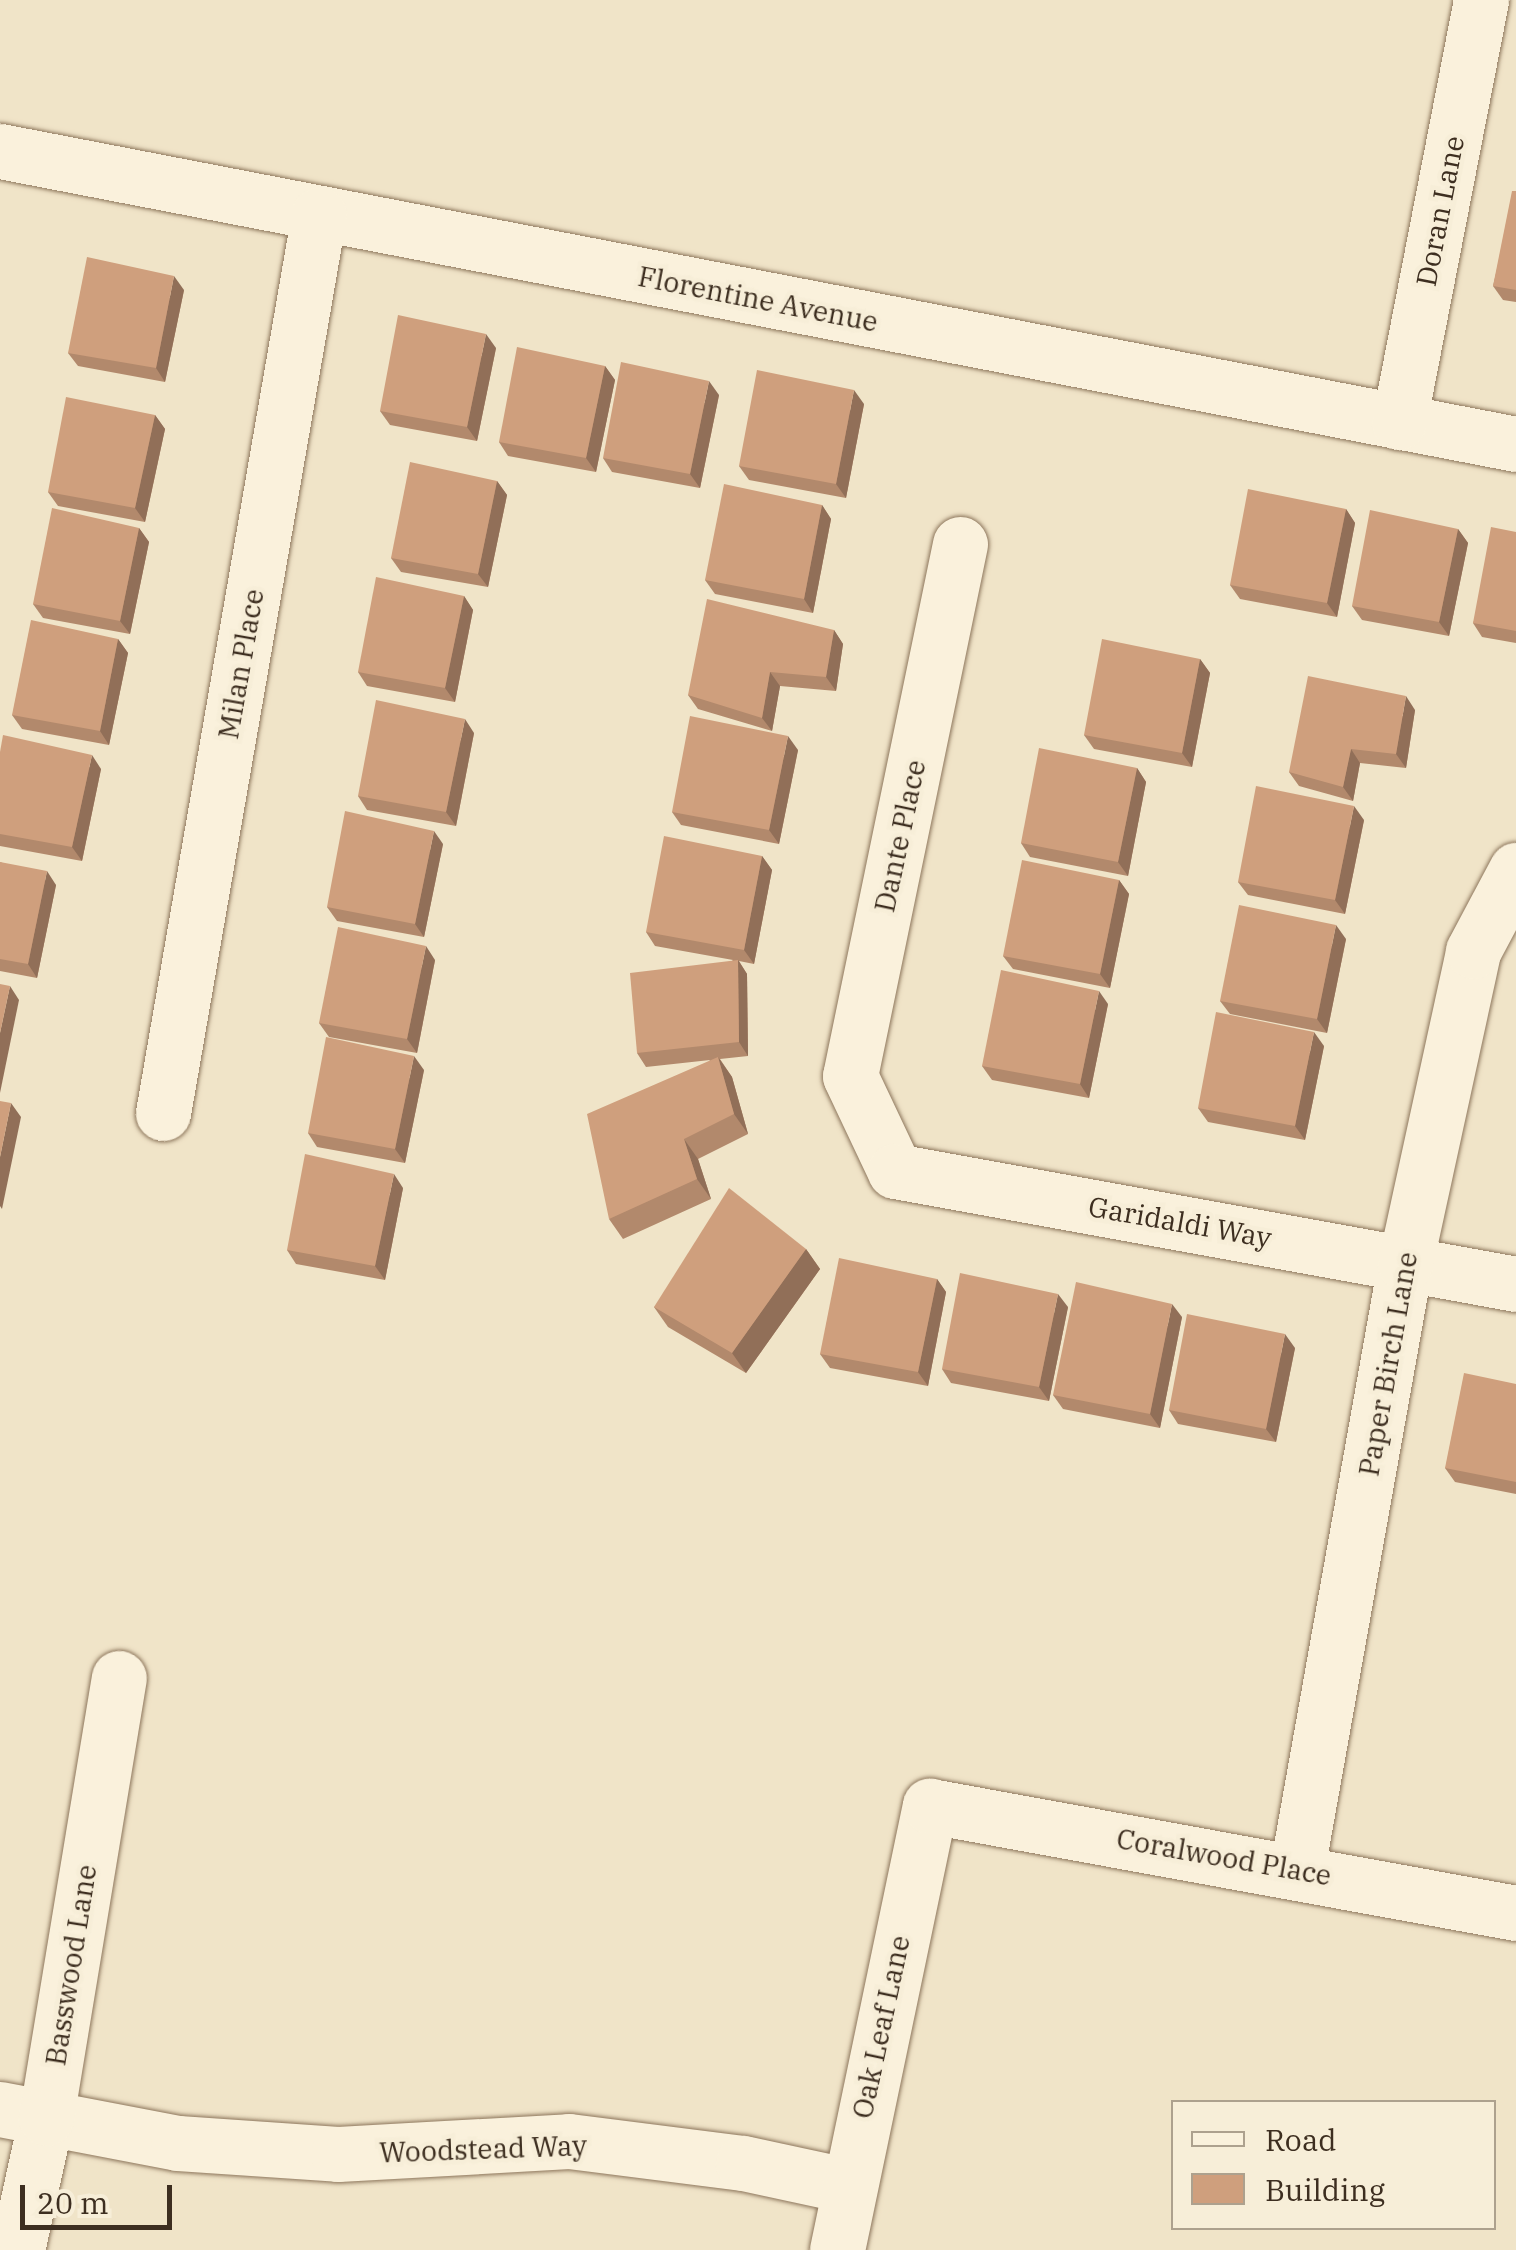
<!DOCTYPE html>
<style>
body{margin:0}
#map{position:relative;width:1516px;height:2250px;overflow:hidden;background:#f0e4c8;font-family:"IBM Plex Serif",serif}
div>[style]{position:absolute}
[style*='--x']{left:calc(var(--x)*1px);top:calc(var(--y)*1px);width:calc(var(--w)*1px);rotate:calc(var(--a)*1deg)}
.roads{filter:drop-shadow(0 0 2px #8d765c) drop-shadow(0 0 2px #8d765c)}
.minor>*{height:55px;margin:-27.5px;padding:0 27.5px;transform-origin:27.5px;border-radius:27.5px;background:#faf1dc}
.wall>*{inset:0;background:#b2896c}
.shaded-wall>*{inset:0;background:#916f58}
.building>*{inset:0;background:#cf9f7d}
span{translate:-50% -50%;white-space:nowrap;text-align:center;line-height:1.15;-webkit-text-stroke:9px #f7eed8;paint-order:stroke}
.street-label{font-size:28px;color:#3d2e20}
.legend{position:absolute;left:1171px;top:2100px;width:325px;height:130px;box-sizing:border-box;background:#f7eed8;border:2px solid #ada18e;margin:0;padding:12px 18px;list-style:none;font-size:30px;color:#3d2e20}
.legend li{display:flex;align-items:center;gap:20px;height:50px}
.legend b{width:50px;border:2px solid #ada18e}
.scale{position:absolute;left:20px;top:2185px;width:152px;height:45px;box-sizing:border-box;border:5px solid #3d2e20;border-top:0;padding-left:12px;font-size:30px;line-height:35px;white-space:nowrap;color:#3d2e20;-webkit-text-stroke:8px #f7eed8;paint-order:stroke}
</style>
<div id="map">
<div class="roads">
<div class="minor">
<div style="--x:0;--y:151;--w:1544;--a:10.94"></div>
<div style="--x:1399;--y:422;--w:430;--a:-79"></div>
<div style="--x:960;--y:544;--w:543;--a:101.68"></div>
<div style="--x:850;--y:1076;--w:105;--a:64.7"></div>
<div style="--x:895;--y:1171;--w:631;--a:10.31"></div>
<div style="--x:163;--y:1113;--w:912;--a:-80.16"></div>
<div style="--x:1297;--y:1869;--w:615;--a:-79.88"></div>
<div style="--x:1405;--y:1264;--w:320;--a:-77.7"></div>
<div style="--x:1473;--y:951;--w:92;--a:-62"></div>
<div style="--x:0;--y:2109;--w:181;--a:10.8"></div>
<div style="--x:178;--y:2143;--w:160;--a:3.9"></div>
<div style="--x:338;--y:2154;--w:231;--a:-3.2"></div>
<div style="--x:569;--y:2141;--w:175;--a:7.2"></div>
<div style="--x:743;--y:2163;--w:105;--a:12.1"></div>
<div style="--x:17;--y:2250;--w:135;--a:-77.6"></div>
<div style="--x:46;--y:2118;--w:446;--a:-80.6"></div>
<div style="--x:837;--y:2250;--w:454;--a:-78.2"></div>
<div style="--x:930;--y:1806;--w:596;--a:10.35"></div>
</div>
</div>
<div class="wall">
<div style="clip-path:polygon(1516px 191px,1516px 302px,1503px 300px,1493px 286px)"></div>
<div style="clip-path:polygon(184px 290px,165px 382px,78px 366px,68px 353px)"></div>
<div style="clip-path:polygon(496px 348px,477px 441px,390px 425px,380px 411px)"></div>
<div style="clip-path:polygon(605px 366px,615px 380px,596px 472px,508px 456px,499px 442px)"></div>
<div style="clip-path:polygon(719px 395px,700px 488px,612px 472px,603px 458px)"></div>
<div style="clip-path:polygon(864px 404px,846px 498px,749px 480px,739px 466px)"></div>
<div style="clip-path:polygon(155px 415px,165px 429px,145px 522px,58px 506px,48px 492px)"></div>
<div style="clip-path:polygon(497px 481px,507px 495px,488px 587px,401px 572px,391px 558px)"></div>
<div style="clip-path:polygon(822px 505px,831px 519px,813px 613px,715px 594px,705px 580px)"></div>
<div style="clip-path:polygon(1346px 509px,1355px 523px,1337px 617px,1240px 599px,1230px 585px)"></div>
<div style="clip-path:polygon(139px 528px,149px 542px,130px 634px,43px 618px,33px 604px)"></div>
<div style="clip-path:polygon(1458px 529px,1468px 543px,1449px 636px,1362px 620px,1352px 606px)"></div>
<div style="clip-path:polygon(1516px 532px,1516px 643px,1482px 637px,1473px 623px)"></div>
<div style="clip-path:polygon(464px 596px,473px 610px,455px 702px,367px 686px,358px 672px)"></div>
<div style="clip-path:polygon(834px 630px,843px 644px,836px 691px,780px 686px,772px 731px,698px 709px,688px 695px)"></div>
<div style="clip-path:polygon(118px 639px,128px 653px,109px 745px,22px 729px,12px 715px)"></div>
<div style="clip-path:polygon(1200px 659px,1210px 673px,1192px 767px,1094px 749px,1084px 735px)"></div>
<div style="clip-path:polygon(1415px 710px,1406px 768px,1360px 763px,1353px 801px,1299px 786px,1289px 772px)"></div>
<div style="clip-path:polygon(474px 733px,456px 826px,367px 810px,358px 796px)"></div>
<div style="clip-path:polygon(798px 750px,779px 844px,681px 825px,672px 812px)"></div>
<div style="clip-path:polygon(0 752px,101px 769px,82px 861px,0 846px)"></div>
<div style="clip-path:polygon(1137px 768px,1146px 782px,1128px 876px,1030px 857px,1021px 843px)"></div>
<div style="clip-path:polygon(1364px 820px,1345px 914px,1248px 895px,1238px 882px)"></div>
<div style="clip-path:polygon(443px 844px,424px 937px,337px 921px,327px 907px)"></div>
<div style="clip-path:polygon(762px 856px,772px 870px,754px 964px,739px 961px,747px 974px,748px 1056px,720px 1059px,732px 1077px,748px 1134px,698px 1159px,711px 1199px,623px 1239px,609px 1219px,710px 1060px,646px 1067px,637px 1053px,733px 960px,655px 946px,646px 932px)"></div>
<div style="clip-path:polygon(0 862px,56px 885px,37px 978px,0 971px)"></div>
<div style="clip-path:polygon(1119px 880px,1129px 894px,1110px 988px,1013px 969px,1003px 956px)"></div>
<div style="clip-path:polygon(1346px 939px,1327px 1033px,1230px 1014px,1220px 1001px)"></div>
<div style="clip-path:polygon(435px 960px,417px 1053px,329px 1037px,319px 1023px)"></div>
<div style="clip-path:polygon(1108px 1004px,1089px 1098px,992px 1080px,982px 1066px)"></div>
<div style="clip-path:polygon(1324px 1046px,1305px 1140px,1208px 1122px,1198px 1108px)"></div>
<div style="clip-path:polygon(424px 1070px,405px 1163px,317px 1147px,308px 1133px)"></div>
<div style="clip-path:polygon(403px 1188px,385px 1280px,296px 1264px,287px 1250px)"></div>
<div style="clip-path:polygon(806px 1249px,820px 1269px,746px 1373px,668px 1327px,654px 1307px)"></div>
<div style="clip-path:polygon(937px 1279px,946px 1292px,928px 1386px,830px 1368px,820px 1354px)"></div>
<div style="clip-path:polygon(1068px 1307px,1049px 1401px,951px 1383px,942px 1369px)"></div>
<div style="clip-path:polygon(1182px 1317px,1160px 1428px,1063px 1409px,1053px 1395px)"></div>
<div style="clip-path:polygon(1295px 1348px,1276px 1442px,1178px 1424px,1169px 1410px)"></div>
<div style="clip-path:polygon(1516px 1384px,1516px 1494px,1455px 1482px,1445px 1468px)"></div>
</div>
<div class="shaded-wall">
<div style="clip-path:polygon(174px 276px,184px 290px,165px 382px,156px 368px)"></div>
<div style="clip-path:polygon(486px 334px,496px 348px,477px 441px,467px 427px)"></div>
<div style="clip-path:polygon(605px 366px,615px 380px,596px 472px,586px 458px)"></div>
<div style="clip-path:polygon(709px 381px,719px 395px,700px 488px,690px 474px)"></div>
<div style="clip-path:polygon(854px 390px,864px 404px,846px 498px,836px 484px)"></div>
<div style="clip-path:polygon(155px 415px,165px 429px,145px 522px,135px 508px)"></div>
<div style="clip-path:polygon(497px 481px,507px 495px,488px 587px,478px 574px)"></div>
<div style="clip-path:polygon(822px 505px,831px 519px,813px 613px,804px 599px)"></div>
<div style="clip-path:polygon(1346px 509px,1355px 523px,1337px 617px,1327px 603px)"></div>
<div style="clip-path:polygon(139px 528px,149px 542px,130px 634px,120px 621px)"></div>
<div style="clip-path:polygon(1458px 529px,1468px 543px,1449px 636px,1439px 622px)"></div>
<div style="clip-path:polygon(464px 596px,473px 610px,455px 702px,445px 688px)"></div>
<div style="clip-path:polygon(834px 630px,843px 644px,836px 691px,826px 677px)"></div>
<div style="clip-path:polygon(118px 639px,128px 653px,109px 745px,100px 731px)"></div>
<div style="clip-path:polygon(1200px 659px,1210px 673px,1192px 767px,1182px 753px)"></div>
<div style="clip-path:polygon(770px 672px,780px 686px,772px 731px,762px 718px)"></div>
<div style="clip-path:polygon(1406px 696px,1415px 710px,1406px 768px,1396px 754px)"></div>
<div style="clip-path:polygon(465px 719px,474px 733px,456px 826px,446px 812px)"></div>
<div style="clip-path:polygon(788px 736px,798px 750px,779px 844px,769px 830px)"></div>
<div style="clip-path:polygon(1351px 749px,1360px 763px,1353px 801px,1343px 787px)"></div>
<div style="clip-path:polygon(92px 755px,101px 769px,82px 861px,72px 847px)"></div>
<div style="clip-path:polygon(1137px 768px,1146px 782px,1128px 876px,1118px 862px)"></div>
<div style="clip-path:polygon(1354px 806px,1364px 820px,1345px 914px,1335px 900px)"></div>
<div style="clip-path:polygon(434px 831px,443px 844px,424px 937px,415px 924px)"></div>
<div style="clip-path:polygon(762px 856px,772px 870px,754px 964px,744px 950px)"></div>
<div style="clip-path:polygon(47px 871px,56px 885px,37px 978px,28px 964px)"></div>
<div style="clip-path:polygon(1119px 880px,1129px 894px,1110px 988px,1100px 974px)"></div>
<div style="clip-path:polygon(1336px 925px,1346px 939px,1327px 1033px,1317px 1019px)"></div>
<div style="clip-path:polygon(426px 946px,435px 960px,417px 1053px,407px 1039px)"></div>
<div style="clip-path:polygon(738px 960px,747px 974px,748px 1056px,739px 1042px)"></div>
<div style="clip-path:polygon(10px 986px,19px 1000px,0 1093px,0 1033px)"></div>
<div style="clip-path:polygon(1099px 991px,1108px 1004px,1089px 1098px,1080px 1084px)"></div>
<div style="clip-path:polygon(1314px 1032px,1324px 1046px,1305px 1140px,1295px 1126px)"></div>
<div style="clip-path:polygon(414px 1056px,424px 1070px,405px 1163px,395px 1149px)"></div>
<div style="clip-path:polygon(718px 1057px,732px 1077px,748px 1134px,734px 1114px)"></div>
<div style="clip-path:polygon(11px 1103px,21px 1117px,2px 1209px,0 1206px,0 1157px)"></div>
<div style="clip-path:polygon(684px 1139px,698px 1159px,711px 1199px,697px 1179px)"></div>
<div style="clip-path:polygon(394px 1174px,403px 1188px,385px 1280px,375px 1266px)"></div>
<div style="clip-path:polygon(806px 1249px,820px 1269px,746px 1373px,732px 1353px)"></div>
<div style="clip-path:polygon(937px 1279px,946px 1292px,928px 1386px,918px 1372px)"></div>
<div style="clip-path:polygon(1058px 1294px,1068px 1307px,1049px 1401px,1039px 1387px)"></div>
<div style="clip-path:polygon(1172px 1304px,1182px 1317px,1160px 1428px,1150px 1414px)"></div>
<div style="clip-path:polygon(1285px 1334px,1295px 1348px,1276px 1442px,1266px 1429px)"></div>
</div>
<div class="building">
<div style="clip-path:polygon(1512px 191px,1516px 191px,1516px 290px,1493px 286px)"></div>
<div style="clip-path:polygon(87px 257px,174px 276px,156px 368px,68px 353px)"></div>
<div style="clip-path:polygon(398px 315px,486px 334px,467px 427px,380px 411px)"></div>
<div style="clip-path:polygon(517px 347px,605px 366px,586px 458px,499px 442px)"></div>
<div style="clip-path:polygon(621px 362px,709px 381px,690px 474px,603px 458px)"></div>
<div style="clip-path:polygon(757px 370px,854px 390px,836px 484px,739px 466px)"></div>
<div style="clip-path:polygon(66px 397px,155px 415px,135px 508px,48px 492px)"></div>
<div style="clip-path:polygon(410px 462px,497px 481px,478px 574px,391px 558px)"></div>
<div style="clip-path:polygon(724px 484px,822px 505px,804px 599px,705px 580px)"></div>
<div style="clip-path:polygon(1248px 489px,1346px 509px,1327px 603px,1230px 585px)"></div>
<div style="clip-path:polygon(52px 508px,139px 528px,120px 621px,33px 604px)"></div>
<div style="clip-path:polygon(1370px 510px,1458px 529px,1439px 622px,1352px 606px)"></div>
<div style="clip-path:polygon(1491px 527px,1516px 532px,1516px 631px,1473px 623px)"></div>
<div style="clip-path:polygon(376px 577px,464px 596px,445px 688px,358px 672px)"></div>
<div style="clip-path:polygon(707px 599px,834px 630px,826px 677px,770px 672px,762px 718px,688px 695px)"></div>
<div style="clip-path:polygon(31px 620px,118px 639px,100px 731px,12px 715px)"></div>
<div style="clip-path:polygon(1102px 639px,1200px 659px,1182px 753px,1084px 735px)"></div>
<div style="clip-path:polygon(1308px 676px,1406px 696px,1396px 754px,1351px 749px,1343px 787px,1289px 772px)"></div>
<div style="clip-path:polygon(376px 700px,465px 719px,446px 812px,358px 796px)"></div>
<div style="clip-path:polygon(690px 716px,788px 736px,769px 830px,672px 812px)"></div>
<div style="clip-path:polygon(3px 735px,92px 755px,72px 847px,0 834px,0 752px)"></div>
<div style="clip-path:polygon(1039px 748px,1137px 768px,1118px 862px,1021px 843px)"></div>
<div style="clip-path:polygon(1256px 786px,1354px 806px,1335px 900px,1238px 882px)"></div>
<div style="clip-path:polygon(345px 811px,434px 831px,415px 924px,327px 907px)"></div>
<div style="clip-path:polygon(664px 836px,762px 856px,744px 950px,646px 932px)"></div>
<div style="clip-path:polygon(1022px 860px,1119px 880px,1100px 974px,1003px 956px)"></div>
<div style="clip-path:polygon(0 862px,47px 871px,28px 964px,0 959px)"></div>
<div style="clip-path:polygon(1239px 905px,1336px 925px,1317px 1019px,1220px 1001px)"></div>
<div style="clip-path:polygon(338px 927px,426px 946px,407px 1039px,319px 1023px)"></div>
<div style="clip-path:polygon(738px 960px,739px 1042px,637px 1053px,630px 973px)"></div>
<div style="clip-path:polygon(1001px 970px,1099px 991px,1080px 1084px,982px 1066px)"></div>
<div style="clip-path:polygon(0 984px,10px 986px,0 1033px)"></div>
<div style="clip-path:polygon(1216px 1012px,1314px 1032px,1295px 1126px,1198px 1108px)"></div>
<div style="clip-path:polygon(326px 1037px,414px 1056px,395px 1149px,308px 1133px)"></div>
<div style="clip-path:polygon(718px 1057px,734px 1114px,684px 1139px,697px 1179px,609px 1219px,587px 1114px)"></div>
<div style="clip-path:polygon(0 1101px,11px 1103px,0 1157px)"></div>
<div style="clip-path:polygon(305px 1154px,394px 1174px,375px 1266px,287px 1250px)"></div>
<div style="clip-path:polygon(729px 1188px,806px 1249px,732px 1353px,654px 1307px)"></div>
<div style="clip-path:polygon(839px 1258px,937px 1279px,918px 1372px,820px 1354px)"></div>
<div style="clip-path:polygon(960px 1273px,1058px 1294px,1039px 1387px,942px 1369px)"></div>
<div style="clip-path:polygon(1076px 1282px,1172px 1304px,1150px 1414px,1053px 1395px)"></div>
<div style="clip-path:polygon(1187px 1314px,1285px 1334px,1266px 1429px,1169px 1410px)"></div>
<div style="clip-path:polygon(1464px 1373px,1516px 1384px,1516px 1482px,1445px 1468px)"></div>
</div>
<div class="street-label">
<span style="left:1440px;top:211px;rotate:-79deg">Doran Lane</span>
<span style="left:758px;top:299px;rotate:11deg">Florentine Avenue</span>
<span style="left:241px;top:664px;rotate:-80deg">Milan Place</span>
<span style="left:900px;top:836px;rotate:-78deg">Dante Place</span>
<span style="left:1180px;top:1222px;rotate:10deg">Garidaldi Way</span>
<span style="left:1388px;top:1364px;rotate:-80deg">Paper Birch Lane</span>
<span style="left:1224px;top:1857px;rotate:10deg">Coralwood Place</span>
<span style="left:71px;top:1965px;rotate:-81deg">Basswood Lane</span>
<span style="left:881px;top:2027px;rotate:-78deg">Oak Leaf Lane</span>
<span style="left:483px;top:2149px;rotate:-2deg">Woodstead Way</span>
</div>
<ul class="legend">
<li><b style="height:12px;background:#faf1dc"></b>Road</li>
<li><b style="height:28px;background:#cf9f7d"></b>Building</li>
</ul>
<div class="scale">20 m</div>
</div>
